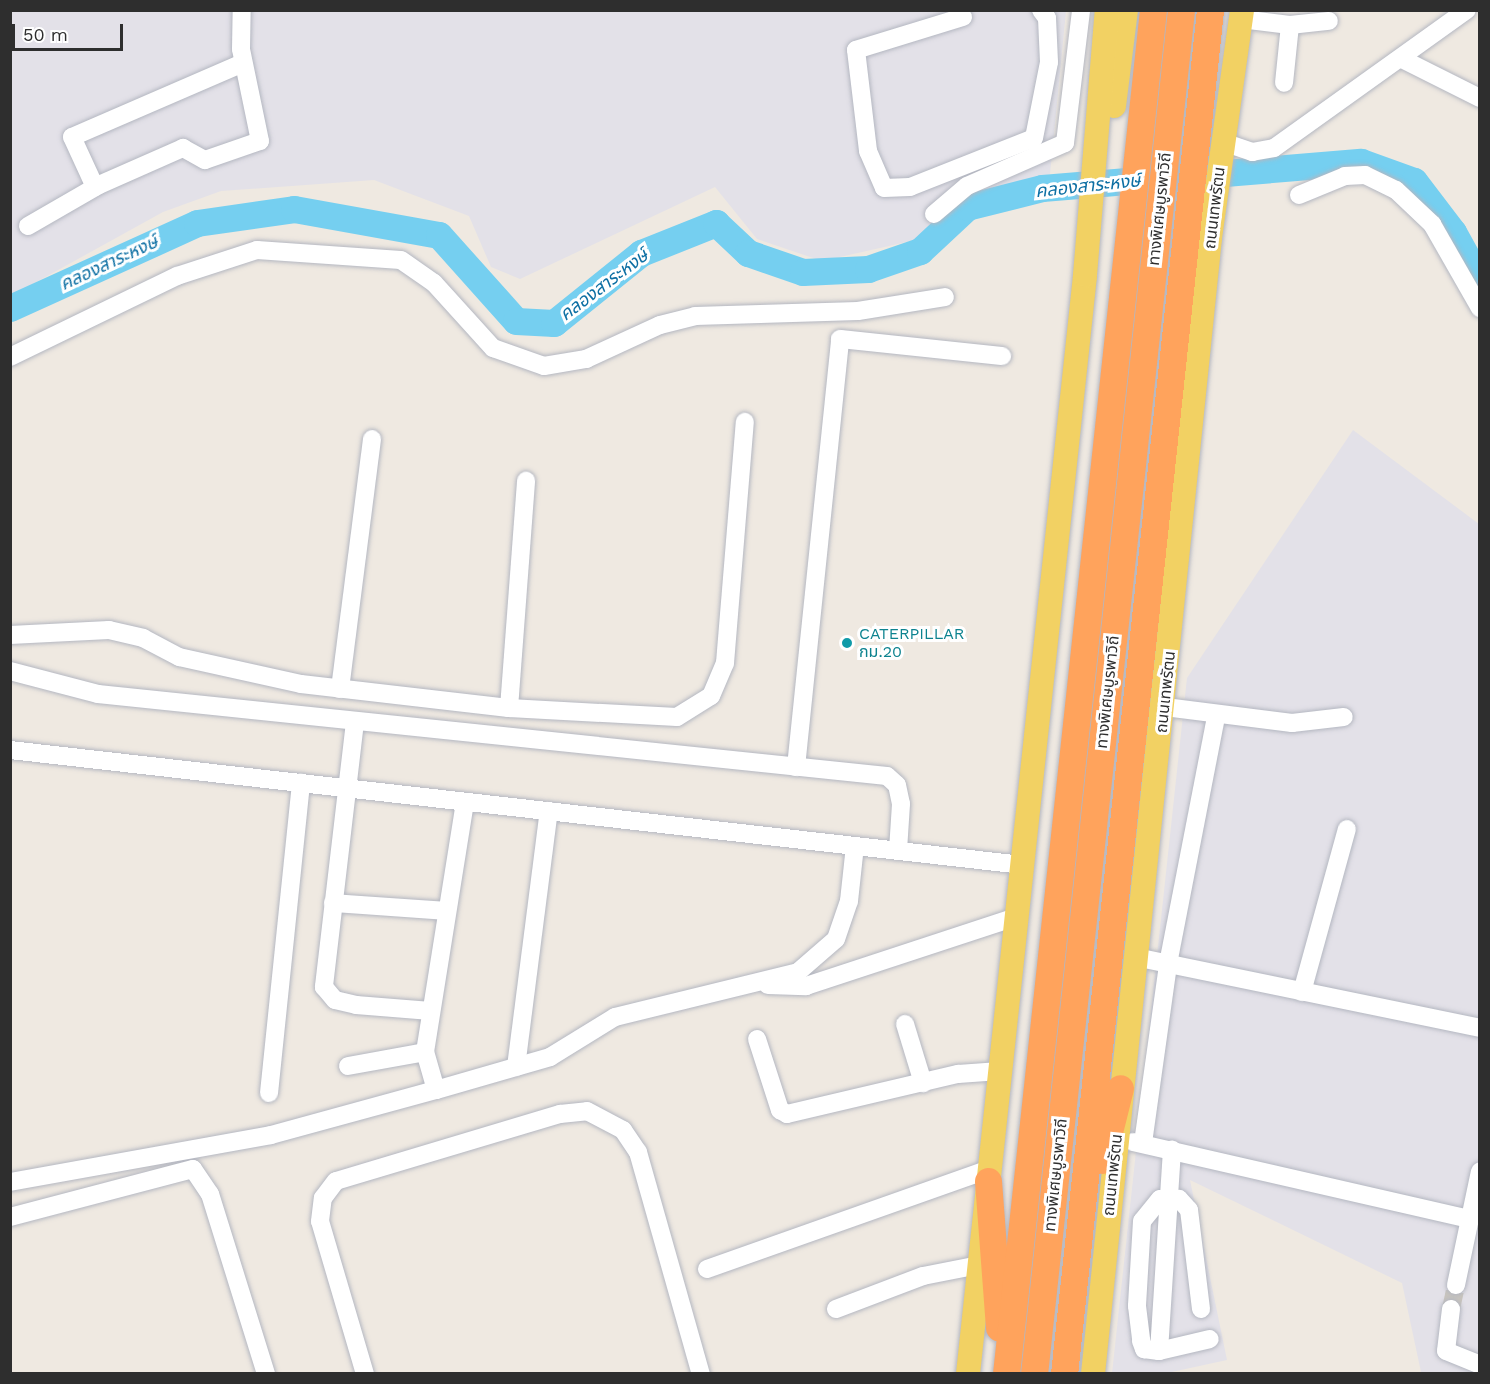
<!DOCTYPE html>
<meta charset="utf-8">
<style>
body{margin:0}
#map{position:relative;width:1490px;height:1384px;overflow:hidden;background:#efe9e1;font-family:"Work Sans","Noto Sans Thai",sans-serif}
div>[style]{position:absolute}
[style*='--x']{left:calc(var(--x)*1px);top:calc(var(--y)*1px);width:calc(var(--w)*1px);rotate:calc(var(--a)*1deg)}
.industrial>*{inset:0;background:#e3e1e8}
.river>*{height:27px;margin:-13.5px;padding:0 13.5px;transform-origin:13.5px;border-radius:13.5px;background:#75cff0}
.minor-tunnel>*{height:18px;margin-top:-9px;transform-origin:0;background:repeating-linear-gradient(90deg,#c8c4bd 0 18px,transparent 0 27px)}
.roads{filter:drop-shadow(0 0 2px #b4b7c1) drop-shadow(0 0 2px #b4b7c1)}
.minor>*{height:18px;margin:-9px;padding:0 9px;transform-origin:9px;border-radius:9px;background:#fff}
.major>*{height:24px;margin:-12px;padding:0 12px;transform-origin:12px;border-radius:12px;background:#f2d163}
.highway>*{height:27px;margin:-13.5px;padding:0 13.5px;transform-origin:13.5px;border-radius:13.5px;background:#ffa35c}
.dots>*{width:16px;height:16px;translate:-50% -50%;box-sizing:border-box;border:3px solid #fff;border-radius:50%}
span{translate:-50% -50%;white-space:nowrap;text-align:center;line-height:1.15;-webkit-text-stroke:6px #fff;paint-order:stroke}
.street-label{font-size:16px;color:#2e2e2e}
.culture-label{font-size:16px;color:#0d838f}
.left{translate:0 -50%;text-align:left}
.water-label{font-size:18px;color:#0d6fa3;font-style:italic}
.frame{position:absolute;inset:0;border:12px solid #2e2e2e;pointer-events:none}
.scale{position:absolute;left:12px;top:24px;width:111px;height:27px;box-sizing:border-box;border:3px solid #2e2e2e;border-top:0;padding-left:8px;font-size:18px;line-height:21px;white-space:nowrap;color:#2e2e2e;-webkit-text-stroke:4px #fff;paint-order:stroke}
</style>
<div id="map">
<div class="industrial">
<div style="clip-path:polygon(11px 11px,1066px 11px,1050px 174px,963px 199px,920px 239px,822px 261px,757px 239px,715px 187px,520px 279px,491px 267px,469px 216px,374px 180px,221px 191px,163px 212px,11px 296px)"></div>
<div style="clip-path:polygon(1353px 430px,1479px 524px,1479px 1373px,1421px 1372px,1402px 1283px,1190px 1180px,1227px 1360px,1167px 1373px,1112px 1374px,1187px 678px)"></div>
</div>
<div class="river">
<div style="--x:10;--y:308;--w:205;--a:-24.4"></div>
<div style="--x:197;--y:223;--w:98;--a:-8.2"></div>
<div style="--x:294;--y:209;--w:147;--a:10.2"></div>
<div style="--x:439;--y:235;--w:115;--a:48.2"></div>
<div style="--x:516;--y:321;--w:38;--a:3"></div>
<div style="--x:554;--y:323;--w:112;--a:-38.8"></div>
<div style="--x:641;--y:253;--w:81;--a:-21.8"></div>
<div style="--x:716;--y:223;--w:44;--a:43.2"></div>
<div style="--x:748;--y:253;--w:58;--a:19.1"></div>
<div style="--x:803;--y:272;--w:65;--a:-2.6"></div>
<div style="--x:868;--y:269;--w:55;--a:-19.1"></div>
<div style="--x:920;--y:251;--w:64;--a:-43.1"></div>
<div style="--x:967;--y:207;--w:77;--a:-14.2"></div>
<div style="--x:1042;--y:188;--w:320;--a:-4.7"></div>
<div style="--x:1361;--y:162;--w:56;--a:19.7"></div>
<div style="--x:1414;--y:181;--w:64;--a:52.6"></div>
<div style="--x:1453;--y:232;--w:56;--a:61.1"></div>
</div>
<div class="minor-tunnel">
<div style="--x:1451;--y:1309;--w:25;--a:-78"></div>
</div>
<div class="roads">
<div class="minor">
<div style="--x:963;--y:17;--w:112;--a:162.9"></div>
<div style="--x:856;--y:50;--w:102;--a:83.2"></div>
<div style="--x:868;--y:151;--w:40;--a:66.6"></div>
<div style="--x:884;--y:188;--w:26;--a:-2"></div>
<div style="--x:910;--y:187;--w:133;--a:-21.6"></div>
<div style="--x:1034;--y:138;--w:77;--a:-78.8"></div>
<div style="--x:1049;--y:62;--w:44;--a:-92.6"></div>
<div style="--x:1047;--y:18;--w:10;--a:-127"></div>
<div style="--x:1241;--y:19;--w:49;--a:7"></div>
<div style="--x:1290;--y:25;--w:58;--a:95.9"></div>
<div style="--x:1290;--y:25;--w:39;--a:-6"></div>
<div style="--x:1402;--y:59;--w:87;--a:26.6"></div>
<div style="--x:1223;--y:142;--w:31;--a:19"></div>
<div style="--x:1252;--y:152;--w:22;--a:-10"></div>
<div style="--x:1274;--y:148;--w:237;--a:-35.6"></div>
<div style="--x:95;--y:187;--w:55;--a:-114.7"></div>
<div style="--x:72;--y:137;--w:186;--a:-23.4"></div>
<div style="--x:1299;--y:195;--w:50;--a:-22.4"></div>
<div style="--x:1345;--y:176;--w:20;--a:-3"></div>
<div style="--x:1365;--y:175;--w:34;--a:26"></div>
<div style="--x:1396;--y:190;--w:50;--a:43.4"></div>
<div style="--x:1432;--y:224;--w:97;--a:60.3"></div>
<div style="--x:934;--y:214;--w:43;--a:-40.3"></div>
<div style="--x:967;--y:186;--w:107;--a:-23.7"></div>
<div style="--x:1065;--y:143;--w:134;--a:-83.1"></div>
<div style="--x:28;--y:226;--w:82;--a:-30"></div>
<div style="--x:99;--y:185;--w:92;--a:-23.8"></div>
<div style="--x:183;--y:148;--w:25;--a:29"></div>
<div style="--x:205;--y:160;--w:58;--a:-19.1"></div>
<div style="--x:260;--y:141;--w:94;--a:-101.7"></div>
<div style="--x:241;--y:49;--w:39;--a:-89"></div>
<div style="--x:10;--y:357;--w:186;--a:-25.9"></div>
<div style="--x:177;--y:276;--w:84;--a:-18"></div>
<div style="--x:257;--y:250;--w:144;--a:4"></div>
<div style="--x:401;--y:260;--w:40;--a:34.9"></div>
<div style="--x:434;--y:283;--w:88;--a:47.8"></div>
<div style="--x:493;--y:348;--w:54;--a:19.4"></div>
<div style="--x:544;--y:366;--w:43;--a:-9.5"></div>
<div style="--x:586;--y:359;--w:81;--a:-24.7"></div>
<div style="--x:660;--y:325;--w:36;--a:-14"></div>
<div style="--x:695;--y:316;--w:163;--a:-1.8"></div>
<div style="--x:858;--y:311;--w:88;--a:-9.1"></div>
<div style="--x:10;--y:635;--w:99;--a:-2.9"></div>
<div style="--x:109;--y:630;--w:35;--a:13"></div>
<div style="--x:143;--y:638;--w:41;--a:27.8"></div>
<div style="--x:179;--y:657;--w:125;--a:12.5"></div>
<div style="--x:301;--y:684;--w:209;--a:6.6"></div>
<div style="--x:509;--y:708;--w:168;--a:3.1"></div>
<div style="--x:677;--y:717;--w:40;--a:-32"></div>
<div style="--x:711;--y:696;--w:36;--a:-67"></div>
<div style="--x:725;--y:663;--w:242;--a:-85.3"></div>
<div style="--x:10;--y:671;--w:91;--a:14.6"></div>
<div style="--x:98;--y:694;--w:793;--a:5.93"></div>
<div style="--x:887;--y:776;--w:13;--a:42"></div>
<div style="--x:897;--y:785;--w:19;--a:78"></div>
<div style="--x:901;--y:804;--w:47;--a:93.7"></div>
<div style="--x:340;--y:689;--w:252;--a:-82.7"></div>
<div style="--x:1165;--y:707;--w:128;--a:7.2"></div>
<div style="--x:1292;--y:723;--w:52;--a:-6.6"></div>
<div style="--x:509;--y:708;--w:228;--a:-85.7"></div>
<div style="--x:355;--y:722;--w:267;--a:96.7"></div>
<div style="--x:324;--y:987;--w:17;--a:50"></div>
<div style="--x:335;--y:1000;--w:22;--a:13"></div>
<div style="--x:356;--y:1005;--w:75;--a:4.6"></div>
<div style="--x:10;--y:750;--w:1019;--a:6.48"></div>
<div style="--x:796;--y:767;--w:430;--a:-84.1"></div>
<div style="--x:840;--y:339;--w:163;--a:6"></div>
<div style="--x:333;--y:903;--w:113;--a:4"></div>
<div style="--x:1135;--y:957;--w:352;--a:11.6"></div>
<div style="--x:768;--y:985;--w:38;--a:2"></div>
<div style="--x:806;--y:986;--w:221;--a:-18.2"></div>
<div style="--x:1302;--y:992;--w:169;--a:-74.6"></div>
<div style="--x:905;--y:1024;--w:62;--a:73"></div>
<div style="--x:757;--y:1039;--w:75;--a:72.1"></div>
<div style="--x:780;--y:1110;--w:8;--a:30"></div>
<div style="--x:787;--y:1114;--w:176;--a:-13.2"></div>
<div style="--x:958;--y:1074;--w:42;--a:-4.1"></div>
<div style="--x:348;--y:1066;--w:78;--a:-10.3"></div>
<div style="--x:516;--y:1067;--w:258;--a:-82.7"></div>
<div style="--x:436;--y:1090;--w:40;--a:-106"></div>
<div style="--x:425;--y:1052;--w:253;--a:-80.9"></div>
<div style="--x:269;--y:1093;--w:312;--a:-84.1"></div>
<div style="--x:1133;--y:1142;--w:345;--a:12.9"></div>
<div style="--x:1143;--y:1143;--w:181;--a:-82"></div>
<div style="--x:1168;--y:964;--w:253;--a:-79"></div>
<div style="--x:10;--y:1182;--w:265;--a:-10.2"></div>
<div style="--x:271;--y:1135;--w:171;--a:-15.3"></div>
<div style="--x:436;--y:1090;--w:119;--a:-16.1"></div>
<div style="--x:550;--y:1057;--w:76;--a:-31.6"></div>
<div style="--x:615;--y:1017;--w:188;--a:-13.8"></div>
<div style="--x:798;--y:972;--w:50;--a:-41"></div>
<div style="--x:836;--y:939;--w:40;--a:-71.1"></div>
<div style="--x:849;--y:901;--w:55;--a:-83.8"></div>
<div style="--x:10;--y:1217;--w:189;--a:-14.7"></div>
<div style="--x:193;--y:1169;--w:30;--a:56"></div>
<div style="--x:210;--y:1194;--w:189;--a:72.7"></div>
<div style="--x:707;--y:1269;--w:299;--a:-19.5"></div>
<div style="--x:1456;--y:1285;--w:116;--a:-78.1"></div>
<div style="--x:836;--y:1309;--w:93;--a:-20.8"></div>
<div style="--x:923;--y:1276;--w:57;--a:-11.1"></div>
<div style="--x:1201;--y:1309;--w:100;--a:-96.9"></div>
<div style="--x:1189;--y:1210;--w:15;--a:-132"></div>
<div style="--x:1179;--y:1199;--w:19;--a:180"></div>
<div style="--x:1160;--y:1199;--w:28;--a:129"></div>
<div style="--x:1142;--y:1221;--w:85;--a:93.4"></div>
<div style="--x:1137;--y:1306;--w:35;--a:83"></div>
<div style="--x:1141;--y:1341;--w:9;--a:69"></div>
<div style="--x:1144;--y:1349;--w:15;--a:8"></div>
<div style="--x:1159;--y:1351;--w:52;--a:-13.2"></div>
<div style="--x:1451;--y:1309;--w:42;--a:96.8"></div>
<div style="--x:1446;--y:1351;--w:37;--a:22"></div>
<div style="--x:1159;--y:1351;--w:202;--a:-86.3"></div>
<div style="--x:365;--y:1374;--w:159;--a:-106.4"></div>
<div style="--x:320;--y:1221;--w:23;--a:-83"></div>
<div style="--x:323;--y:1198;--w:21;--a:-53"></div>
<div style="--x:336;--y:1181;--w:234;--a:-16.7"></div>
<div style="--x:560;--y:1114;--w:27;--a:-6"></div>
<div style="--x:587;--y:1111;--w:41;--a:27.8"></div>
<div style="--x:623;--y:1130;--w:27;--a:56"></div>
<div style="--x:638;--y:1152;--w:231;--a:74.2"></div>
</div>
<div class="major">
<div style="--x:1114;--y:106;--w:97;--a:-82.9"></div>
<div style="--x:968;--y:1374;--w:1105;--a:-83.92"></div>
<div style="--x:1085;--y:275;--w:266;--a:-85.3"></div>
<div style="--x:1093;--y:1374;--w:1142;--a:-84.12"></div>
<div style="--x:1210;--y:238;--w:230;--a:-82"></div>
</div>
<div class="highway">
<div style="--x:1102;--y:1160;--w:74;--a:-76"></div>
<div style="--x:988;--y:1181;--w:147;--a:85.7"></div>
<div style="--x:1006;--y:1374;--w:1372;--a:-83.85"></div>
<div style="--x:1034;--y:1374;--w:1372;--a:-83.85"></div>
<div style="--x:1064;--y:1374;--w:1372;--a:-83.89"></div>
</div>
</div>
<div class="dots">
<div style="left:847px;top:643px;background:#0f9aa8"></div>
</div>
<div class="street-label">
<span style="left:1215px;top:208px;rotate:-83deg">ถนนเทพรัตน</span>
<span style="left:1160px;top:209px;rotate:-84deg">ทางพิเศษบูรพาวิถี</span>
<span style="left:1108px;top:692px;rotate:-84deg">ทางพิเศษบูรพาวิถี</span>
<span style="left:1166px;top:692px;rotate:-84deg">ถนนเทพรัตน</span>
<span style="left:1056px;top:1175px;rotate:-84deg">ทางพิเศษบูรพาวิถี</span>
<span style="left:1113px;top:1175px;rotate:-84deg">ถนนเทพรัตน</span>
</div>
<div class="culture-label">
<span class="left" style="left:859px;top:643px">CATERPILLAR<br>กม.20</span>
</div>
<div class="water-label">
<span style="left:1088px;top:186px;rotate:-6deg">คลองสาระหงษ์</span>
<span style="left:109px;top:263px;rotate:-25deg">คลองสาระหงษ์</span>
<span style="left:604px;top:285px;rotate:-37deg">คลองสาระหงษ์</span>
</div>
<div class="frame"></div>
<div class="scale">50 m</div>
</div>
